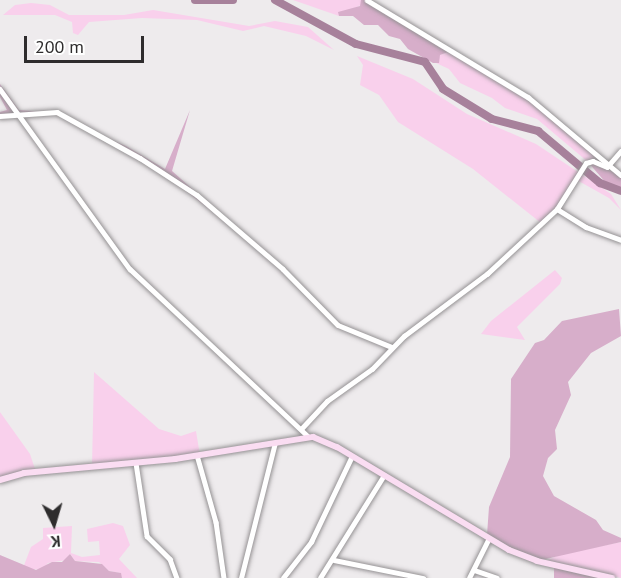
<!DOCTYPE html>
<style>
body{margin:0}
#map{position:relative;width:621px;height:578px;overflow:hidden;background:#eeebed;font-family:"PT Sans",sans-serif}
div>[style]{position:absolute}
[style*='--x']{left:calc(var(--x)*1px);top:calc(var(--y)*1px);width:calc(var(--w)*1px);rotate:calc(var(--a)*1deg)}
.green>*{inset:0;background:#f9d0ec}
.forest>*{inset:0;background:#d7aeca}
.river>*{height:8px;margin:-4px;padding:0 4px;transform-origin:4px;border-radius:4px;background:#a7819b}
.roads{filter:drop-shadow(0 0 2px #959294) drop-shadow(0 0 2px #959294)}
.street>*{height:4.5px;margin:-2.25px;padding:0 2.25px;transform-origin:2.25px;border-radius:2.25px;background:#fff}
.secondary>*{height:6px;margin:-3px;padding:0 3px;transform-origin:3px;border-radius:3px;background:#faddf2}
span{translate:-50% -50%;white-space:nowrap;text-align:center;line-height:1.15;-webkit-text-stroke:4.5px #fff;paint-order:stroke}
.north{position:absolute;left:24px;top:494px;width:60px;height:60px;-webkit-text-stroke:4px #fff;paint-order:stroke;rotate:175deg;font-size:16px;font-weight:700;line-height:24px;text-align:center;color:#2e2c2d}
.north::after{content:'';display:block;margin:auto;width:21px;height:27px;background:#2e2c2d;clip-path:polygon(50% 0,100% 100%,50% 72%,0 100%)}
.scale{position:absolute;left:24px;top:36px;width:120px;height:27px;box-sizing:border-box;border:3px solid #2e2c2d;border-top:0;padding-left:8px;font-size:18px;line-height:21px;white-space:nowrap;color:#2e2c2d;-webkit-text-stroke:4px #fff;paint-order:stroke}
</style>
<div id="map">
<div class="green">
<div style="clip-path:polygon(293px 0,361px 0,361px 5px,339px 16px)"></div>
<div style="clip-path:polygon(31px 3px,50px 5px,69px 15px,124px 15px,153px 10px,249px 26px,275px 21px,308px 27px,334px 50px,306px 36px,264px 26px,243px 31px,197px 20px,142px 18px,89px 22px,78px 35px,73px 33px,72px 22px,55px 15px,3px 15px,15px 5px)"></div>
<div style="clip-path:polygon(451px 51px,528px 97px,609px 165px,588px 162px,537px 119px,505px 108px,492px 98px,460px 83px,449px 69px,436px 63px,440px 55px)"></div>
<div style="clip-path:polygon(357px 56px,413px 79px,467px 114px,536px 144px,611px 194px,621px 210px,609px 198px,575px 179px,564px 199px,541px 223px,473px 169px,398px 122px,379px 95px,360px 85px,363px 65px)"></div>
<div style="clip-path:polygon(555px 270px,562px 278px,560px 284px,517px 327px,525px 340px,481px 334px,491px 321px)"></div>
<div style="clip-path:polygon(94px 372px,159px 429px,181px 436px,196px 431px,200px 455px,92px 467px)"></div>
<div style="clip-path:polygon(0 412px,30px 454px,36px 472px,0 480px)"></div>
<div style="clip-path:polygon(113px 523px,123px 526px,130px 545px,119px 559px,137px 578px,122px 578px,120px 573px,109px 571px,99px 562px,75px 561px,70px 554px,66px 560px,48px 563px,42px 570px,23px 568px,31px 547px,43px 539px,43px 528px,72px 526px,71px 553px,82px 557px,100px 555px,99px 541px,88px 542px,87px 529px)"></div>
<div style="clip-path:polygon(621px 542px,621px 578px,545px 561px,562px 554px)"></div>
</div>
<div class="forest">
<div style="clip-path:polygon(361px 0,367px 0,451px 51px,440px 55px,439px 63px,433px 63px,408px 49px,400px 39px,389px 36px,378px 25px,364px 25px,353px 16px,339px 16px,338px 12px,360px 6px)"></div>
<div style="clip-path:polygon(0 84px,19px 110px,45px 112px,0 119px,0 112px,7px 110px,0 97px)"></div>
<div style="clip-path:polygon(190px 110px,172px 171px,255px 245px,173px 181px,90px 131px,126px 146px,165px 169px)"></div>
<div style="clip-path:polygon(588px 162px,621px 175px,621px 188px,606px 183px)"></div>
<div style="clip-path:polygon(619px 309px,621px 336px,591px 353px,568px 382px,571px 395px,555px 430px,557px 449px,548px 458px,543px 476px,554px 496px,596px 520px,603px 530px,621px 538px,621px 542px,537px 561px,487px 535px,489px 507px,510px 457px,511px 379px,535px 343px,544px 340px,562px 321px)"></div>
<div style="clip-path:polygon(70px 554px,75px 561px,102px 564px,109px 571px,121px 573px,122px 578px,0 578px,0 555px,36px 570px,52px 562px,62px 562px)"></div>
<div style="clip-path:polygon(554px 566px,612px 578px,554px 578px)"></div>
</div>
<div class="river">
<div style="--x:195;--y:0;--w:38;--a:0"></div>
<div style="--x:275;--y:0;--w:92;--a:28.5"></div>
<div style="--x:356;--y:44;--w:71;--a:14.6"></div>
<div style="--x:425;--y:62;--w:32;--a:56"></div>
<div style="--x:443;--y:89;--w:57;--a:31.5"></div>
<div style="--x:492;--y:119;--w:48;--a:14.6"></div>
<div style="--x:538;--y:131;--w:81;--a:40"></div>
<div style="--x:600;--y:183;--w:22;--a:21"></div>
</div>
<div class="roads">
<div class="street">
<div style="--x:367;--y:0;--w:188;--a:31.1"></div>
<div style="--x:528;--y:97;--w:121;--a:40"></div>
<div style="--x:0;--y:89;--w:222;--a:54.2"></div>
<div style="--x:130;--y:269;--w:245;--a:43.2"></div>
<div style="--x:0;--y:116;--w:57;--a:-4"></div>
<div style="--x:57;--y:112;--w:95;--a:29"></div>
<div style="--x:140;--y:158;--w:68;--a:33"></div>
<div style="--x:197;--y:195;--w:113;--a:40.7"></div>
<div style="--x:283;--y:269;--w:78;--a:45.5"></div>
<div style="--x:338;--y:325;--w:58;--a:22.2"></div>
<div style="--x:557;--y:209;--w:34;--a:32"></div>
<div style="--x:586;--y:227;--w:37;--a:20"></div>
<div style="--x:301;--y:429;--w:38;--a:-47"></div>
<div style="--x:327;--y:401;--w:55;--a:-35.4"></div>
<div style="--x:372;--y:369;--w:46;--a:-45.9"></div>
<div style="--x:404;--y:336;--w:104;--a:-36.8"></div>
<div style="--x:487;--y:274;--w:96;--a:-42.9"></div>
<div style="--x:557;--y:209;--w:54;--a:-57.8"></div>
<div style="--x:586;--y:163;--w:7;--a:-16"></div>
<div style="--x:593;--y:161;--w:15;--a:23"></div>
<div style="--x:607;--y:167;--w:21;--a:-49"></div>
<div style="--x:197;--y:455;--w:70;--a:74.2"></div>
<div style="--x:216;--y:522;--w:57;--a:81.9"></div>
<div style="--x:136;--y:463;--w:74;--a:81.4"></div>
<div style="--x:147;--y:536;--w:33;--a:45"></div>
<div style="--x:170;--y:559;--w:20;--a:70"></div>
<div style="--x:334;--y:560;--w:91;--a:11.4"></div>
<div style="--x:474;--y:570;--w:24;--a:19"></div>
<div style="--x:241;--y:578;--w:139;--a:-75.9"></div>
<div style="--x:283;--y:578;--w:46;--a:-52.1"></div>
<div style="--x:311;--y:542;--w:95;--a:-64.5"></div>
<div style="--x:320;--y:578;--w:121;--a:-58.1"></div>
<div style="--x:469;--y:578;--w:42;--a:-63.4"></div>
</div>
<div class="secondary">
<div style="--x:0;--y:480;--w:25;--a:-16"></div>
<div style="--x:24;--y:473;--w:152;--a:-5.3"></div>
<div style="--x:175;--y:459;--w:140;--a:-9.1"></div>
<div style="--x:313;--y:437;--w:26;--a:23"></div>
<div style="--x:337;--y:447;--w:200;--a:30.9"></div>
<div style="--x:509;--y:550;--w:30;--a:21"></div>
<div style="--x:537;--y:561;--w:77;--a:12.8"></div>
</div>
</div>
<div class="north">K</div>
<div class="scale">200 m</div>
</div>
